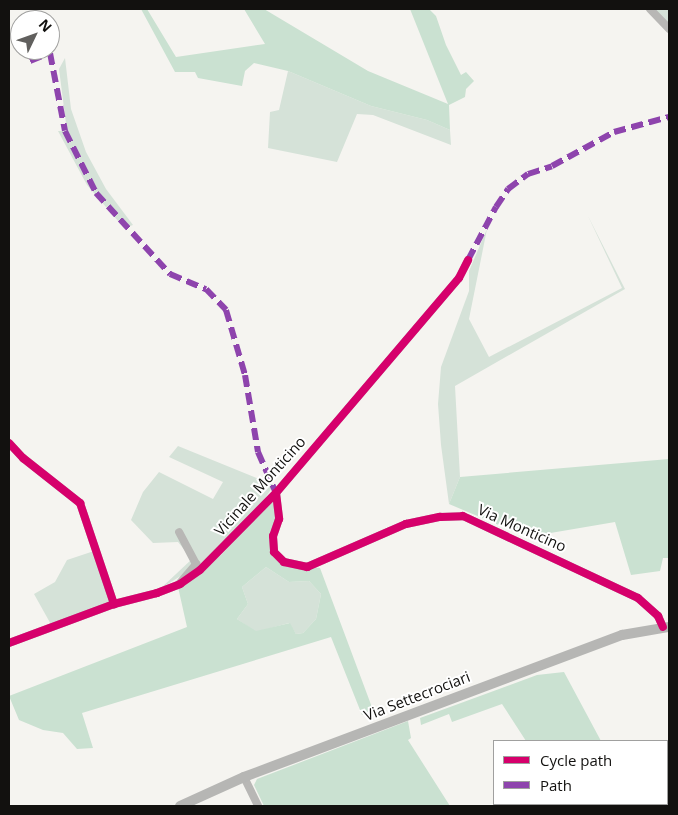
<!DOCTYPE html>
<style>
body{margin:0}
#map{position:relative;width:678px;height:815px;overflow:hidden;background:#f5f4f0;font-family:"Open Sans",sans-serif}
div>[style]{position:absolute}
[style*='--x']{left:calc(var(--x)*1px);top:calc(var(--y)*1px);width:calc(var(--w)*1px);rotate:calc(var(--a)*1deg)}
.green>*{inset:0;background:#d5e2d8}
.forest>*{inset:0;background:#cae1d1}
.minor>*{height:8px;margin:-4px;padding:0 4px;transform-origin:4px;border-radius:4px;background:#b8b7b5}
.secondary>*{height:10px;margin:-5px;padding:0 5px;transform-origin:5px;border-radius:5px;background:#b6b6b4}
.quiet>*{height:6px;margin-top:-3px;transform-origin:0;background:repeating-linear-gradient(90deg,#8e44ad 0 12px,transparent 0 18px)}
.cycleway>*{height:8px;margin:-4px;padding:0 4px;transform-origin:4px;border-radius:4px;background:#d6006c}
span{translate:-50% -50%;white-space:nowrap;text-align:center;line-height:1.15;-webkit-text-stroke:4px #fff;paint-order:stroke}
.street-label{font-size:15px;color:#12110f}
.frame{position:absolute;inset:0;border:10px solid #12110f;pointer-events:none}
.legend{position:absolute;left:493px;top:740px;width:175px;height:65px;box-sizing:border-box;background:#fff;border:1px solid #a0a09f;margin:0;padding:6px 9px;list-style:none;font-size:15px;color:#12110f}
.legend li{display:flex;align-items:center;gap:10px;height:25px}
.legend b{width:25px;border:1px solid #a0a09f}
.north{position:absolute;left:10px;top:10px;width:50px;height:50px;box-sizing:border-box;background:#fff;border:1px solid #a0a09f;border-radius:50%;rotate:48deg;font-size:14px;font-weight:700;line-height:20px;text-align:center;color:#12110f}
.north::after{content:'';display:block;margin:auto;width:18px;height:22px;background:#61605e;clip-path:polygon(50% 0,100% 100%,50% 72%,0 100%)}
</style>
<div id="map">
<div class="green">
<div style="clip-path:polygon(654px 9px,669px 9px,669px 24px)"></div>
<div style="clip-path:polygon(65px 58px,71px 109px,86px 152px,106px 189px,133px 225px,124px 228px,87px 185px,58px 131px,67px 131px,59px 69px)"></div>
<div style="clip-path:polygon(288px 71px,371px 106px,427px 120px,450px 130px,451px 145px,373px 115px,357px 114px,337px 162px,268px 148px,270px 112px,279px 110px)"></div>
<div style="clip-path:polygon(588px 216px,625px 289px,455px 386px,460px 477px,449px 504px,441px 445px,438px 404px,441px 367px,469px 291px,469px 271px,487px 229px,469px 319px,489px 357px,622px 288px)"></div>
<div style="clip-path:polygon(178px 446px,274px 485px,263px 501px,206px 560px,160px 589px,192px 559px,178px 542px,153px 543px,131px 520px,143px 492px,159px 472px,213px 499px,223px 482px,169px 457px)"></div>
<div style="clip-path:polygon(94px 551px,116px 603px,53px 628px,34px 594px,55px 582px,67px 560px)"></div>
<div style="clip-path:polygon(266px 567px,289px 582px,309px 581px,321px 594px,316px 619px,303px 633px,296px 634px,289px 623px,256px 632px,237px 619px,248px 604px,242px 587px)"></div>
</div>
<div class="forest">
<div style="clip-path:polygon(141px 9px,147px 9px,176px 57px,265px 44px,244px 9px,264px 9px,368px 71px,448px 104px,410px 9px,429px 9px,436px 16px,446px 45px,461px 75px,466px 72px,474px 81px,466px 89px,465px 97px,449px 105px,450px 130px,427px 120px,371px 106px,288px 71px,254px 63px,245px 71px,242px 86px,198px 78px,195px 72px,175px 72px)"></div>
<div style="clip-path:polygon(669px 459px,669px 558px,663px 558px,660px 571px,631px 575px,615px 522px,527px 537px,449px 504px,460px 477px)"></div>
<div style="clip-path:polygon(evenodd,274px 497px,277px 518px,270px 552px,282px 565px,320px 568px,373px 710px,362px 715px,331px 637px,82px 713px,93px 748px,77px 749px,63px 733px,43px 730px,19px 720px,9px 696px,187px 627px,178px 587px,221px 555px,274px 497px,266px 567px,289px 582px,309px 581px,321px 594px,316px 619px,303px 633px,296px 634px,290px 623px,256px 631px,237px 619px,248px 604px,242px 587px,266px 567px)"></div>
<div style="clip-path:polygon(564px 672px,601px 741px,526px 741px,502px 704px,452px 722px,449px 714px,421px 725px,420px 718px,537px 675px)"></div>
<div style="clip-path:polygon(408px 721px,411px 738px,408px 740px,450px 806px,264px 806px,254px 785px,257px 779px)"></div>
<div style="clip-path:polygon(534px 804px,635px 804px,637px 806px,530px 806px)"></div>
</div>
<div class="minor">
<div style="--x:650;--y:9;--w:28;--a:46"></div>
<div style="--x:9;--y:443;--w:21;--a:47"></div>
<div style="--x:23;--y:458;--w:73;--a:38.3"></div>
<div style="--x:80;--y:503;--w:107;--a:71.4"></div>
<div style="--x:276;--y:493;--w:26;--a:83"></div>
<div style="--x:279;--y:519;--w:18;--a:109"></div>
<div style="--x:273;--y:536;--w:16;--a:86"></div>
<div style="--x:274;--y:552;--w:14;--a:45"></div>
<div style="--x:284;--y:562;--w:24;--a:12"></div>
<div style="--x:307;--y:567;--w:108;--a:-23.5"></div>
<div style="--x:406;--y:524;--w:35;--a:-12"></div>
<div style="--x:440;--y:517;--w:23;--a:-2"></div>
<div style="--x:463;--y:516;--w:193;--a:25.1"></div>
<div style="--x:638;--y:598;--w:27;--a:42"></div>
<div style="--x:658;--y:616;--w:12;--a:66"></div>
<div style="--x:178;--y:585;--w:28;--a:-49"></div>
<div style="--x:196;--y:564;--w:36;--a:-118"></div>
<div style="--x:9;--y:643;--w:112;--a:-20.4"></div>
<div style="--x:114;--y:604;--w:44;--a:-14.3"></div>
<div style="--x:157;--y:593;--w:25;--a:-21"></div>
<div style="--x:180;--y:584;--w:24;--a:-35"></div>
<div style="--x:200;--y:570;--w:108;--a:-45.4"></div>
<div style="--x:276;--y:493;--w:282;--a:-49.6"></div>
<div style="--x:459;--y:278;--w:20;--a:-63"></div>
<div style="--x:244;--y:777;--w:32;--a:64"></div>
</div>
<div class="secondary">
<div style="--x:180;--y:806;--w:70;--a:-24.4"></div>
<div style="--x:244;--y:777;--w:404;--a:-20.6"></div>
<div style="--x:622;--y:635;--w:48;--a:-9.7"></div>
</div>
<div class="quiet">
<div style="--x:30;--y:61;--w:22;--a:-22"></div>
<div style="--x:50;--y:53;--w:79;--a:79.1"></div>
<div style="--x:65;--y:131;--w:69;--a:63.4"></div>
<div style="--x:96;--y:193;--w:110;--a:47.6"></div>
<div style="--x:170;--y:274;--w:39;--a:23"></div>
<div style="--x:206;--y:289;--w:29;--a:46"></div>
<div style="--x:226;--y:310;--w:68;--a:73.7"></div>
<div style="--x:245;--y:375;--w:78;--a:80.4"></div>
<div style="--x:258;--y:452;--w:45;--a:66.3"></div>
<div style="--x:468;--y:260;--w:60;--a:-62.2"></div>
<div style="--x:496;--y:207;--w:22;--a:-56"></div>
<div style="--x:508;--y:189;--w:25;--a:-37"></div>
<div style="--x:528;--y:174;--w:25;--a:-18"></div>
<div style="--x:552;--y:166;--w:71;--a:-28.7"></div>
<div style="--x:614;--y:132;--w:57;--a:-15.3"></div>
</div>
<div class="cycleway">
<div style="--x:9;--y:443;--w:21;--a:47"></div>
<div style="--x:23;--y:458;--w:73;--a:38.3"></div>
<div style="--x:80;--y:503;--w:107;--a:71.4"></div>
<div style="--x:276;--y:493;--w:26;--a:83"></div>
<div style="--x:279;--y:519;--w:18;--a:109"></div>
<div style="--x:273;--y:536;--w:16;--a:86"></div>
<div style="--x:274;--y:552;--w:14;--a:45"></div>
<div style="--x:284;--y:562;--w:24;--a:12"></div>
<div style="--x:307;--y:567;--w:108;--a:-23.5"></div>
<div style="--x:406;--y:524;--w:35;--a:-12"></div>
<div style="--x:440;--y:517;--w:23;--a:-2"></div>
<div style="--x:463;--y:516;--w:193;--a:25.1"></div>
<div style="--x:638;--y:598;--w:27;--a:42"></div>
<div style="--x:658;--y:616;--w:12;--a:66"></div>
<div style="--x:9;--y:643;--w:112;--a:-20.4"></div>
<div style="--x:114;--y:604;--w:44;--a:-14.3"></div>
<div style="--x:157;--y:593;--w:25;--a:-21"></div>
<div style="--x:180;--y:584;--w:24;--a:-35"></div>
<div style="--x:200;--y:570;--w:108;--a:-45.4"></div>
<div style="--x:276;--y:493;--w:282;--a:-49.6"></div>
<div style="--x:459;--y:278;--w:20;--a:-63"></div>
</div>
<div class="street-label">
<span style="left:260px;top:486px;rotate:-48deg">Vicinale Monticino</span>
<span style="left:522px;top:528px;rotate:24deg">Via Monticino</span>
<span style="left:417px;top:696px;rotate:-21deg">Via Settecrociari</span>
</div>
<div class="frame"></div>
<ul class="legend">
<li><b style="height:6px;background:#d6006c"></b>Cycle path</li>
<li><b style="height:6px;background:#8e44ad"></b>Path</li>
</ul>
<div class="north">N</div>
</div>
